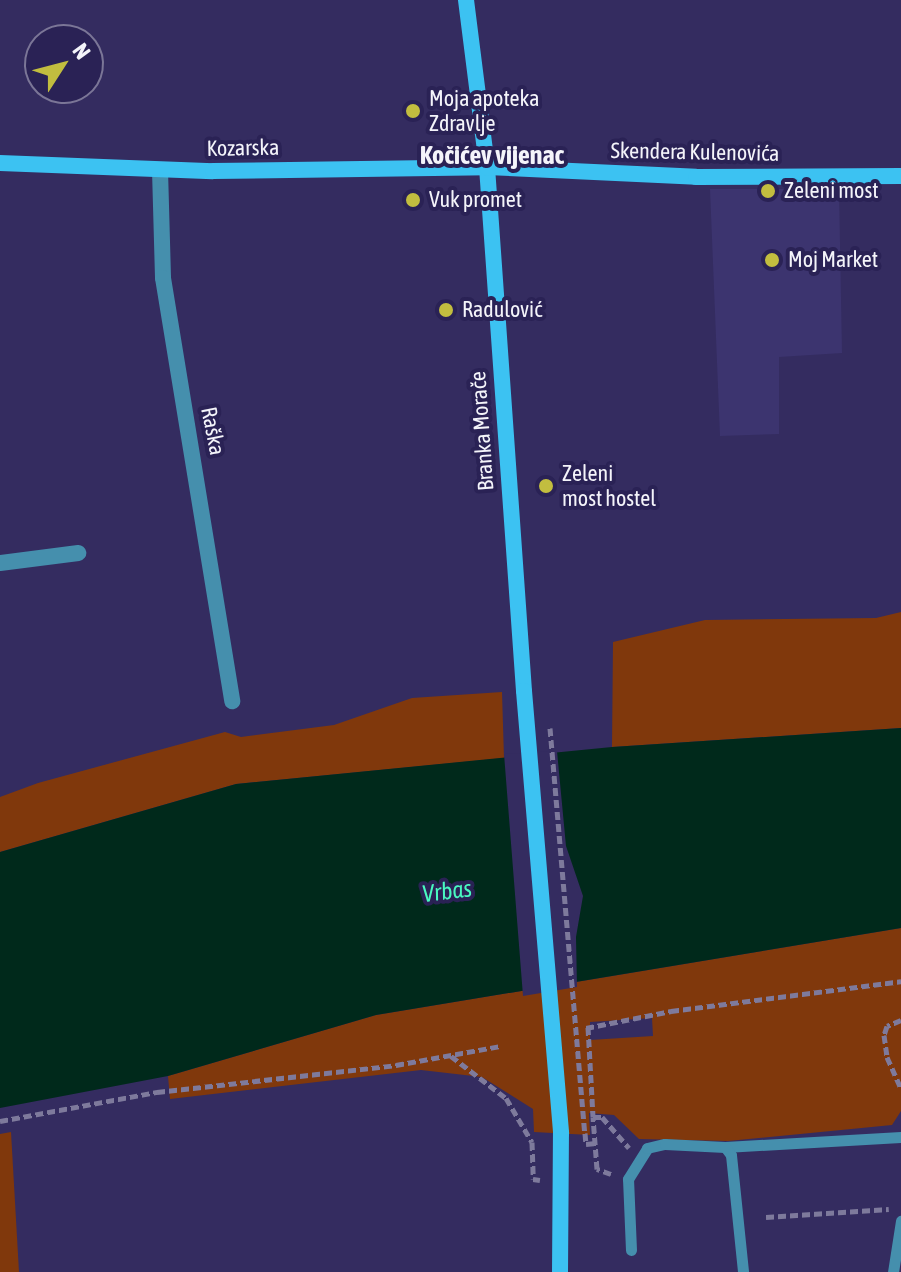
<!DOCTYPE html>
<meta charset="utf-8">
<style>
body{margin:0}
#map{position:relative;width:901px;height:1272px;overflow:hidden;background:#342c60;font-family:"Asap Condensed",sans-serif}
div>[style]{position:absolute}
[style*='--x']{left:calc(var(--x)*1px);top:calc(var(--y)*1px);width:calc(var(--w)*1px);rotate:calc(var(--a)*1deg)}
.built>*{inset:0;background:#3c346f}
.green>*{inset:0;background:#80380c}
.water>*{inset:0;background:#00291b}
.pier>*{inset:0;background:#342c60}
.path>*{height:5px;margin-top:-2.5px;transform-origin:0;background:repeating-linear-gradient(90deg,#7e7a9c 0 8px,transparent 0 12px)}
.lane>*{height:11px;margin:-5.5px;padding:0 5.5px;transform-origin:5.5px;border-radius:5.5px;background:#458fad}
.street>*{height:16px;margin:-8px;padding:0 8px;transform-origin:8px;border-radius:8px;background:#458fad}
.secondary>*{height:16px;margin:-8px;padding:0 8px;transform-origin:8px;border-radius:8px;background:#3cc2f2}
.path-bridge>*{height:5px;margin-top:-2.5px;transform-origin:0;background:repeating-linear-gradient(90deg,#7e7a9c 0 8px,transparent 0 12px)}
.secondary-bridge>*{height:16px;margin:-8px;padding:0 8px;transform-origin:8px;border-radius:8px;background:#3cc2f2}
.dots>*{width:22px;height:22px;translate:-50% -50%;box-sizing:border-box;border:4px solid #2a2255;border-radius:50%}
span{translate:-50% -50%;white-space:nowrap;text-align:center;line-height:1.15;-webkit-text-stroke:8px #2a2255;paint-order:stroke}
.poi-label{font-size:22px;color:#f4f4fa}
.left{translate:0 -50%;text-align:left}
.street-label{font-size:22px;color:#f4f4fa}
.water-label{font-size:24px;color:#49f9c1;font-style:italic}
.quarter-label{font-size:26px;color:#f4f4fa;font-weight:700}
.north{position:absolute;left:24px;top:24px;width:80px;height:80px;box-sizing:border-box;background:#2a2255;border:2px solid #7b7697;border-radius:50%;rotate:54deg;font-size:22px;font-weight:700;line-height:32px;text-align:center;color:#f4f4fa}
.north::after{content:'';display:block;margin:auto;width:28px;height:36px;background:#c2bd3f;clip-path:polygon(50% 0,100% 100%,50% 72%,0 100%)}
</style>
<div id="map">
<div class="built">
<div style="clip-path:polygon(710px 189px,839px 189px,842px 353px,779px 357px,779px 434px,720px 436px)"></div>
</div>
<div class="green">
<div style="clip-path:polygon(901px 612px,901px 728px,612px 747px,613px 642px,705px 620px,876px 618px)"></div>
<div style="clip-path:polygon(502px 692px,504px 758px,236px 784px,0 852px,0 797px,38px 783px,225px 732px,241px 737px,334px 725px,412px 698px)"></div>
<div style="clip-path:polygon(evenodd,901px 928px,901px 1111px,892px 1125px,728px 1141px,639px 1139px,614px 1115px,589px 1113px,590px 1135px,534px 1132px,533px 1109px,482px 1077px,421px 1070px,170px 1099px,168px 1076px,376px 1015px,901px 928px,652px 1018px,653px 1036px,590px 1040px,590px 1022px,652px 1018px)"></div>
<div style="clip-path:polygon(11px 1132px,19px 1272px,0 1272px,0 1134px)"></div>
</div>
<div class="water">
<div style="clip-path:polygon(901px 728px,901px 928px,376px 1015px,168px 1076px,0 1108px,0 852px,236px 784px,612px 747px)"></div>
</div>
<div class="pier">
<div style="clip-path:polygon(557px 751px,566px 846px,583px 896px,576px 937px,577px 987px,523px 996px,504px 754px)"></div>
</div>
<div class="path">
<div style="--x:901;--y:1020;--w:15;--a:157"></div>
<div style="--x:887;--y:1026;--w:9;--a:108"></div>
<div style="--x:884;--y:1035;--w:22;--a:82"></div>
<div style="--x:887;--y:1057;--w:34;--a:66"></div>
<div style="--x:588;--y:1027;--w:90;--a:86.8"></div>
<div style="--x:586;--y:1028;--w:87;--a:-11.3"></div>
<div style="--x:671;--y:1011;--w:232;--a:-7.4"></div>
<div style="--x:451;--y:1056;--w:69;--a:37.4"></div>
<div style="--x:506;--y:1098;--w:51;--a:59.4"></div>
<div style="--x:532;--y:1142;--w:37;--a:88"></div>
<div style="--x:533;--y:1179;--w:7;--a:8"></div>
<div style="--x:0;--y:1121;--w:160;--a:-10.5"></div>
<div style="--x:157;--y:1092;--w:241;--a:-6.4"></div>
<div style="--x:396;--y:1065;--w:107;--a:-10.3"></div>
<div style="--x:585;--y:1133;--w:11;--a:85"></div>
<div style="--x:586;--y:1144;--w:10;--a:-6"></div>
<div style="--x:611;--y:1174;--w:15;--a:-160"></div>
<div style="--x:597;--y:1169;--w:52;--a:-94.4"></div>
<div style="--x:593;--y:1117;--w:9;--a:0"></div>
<div style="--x:602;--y:1117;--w:41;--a:48.9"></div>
<div style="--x:766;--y:1217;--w:123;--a:-3.7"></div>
</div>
<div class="lane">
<div style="--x:725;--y:1147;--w:176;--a:-3.3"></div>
<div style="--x:631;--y:1250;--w:71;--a:-92.4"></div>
<div style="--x:628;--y:1179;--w:36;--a:-58"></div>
<div style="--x:647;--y:1148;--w:18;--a:-13"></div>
<div style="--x:665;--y:1144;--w:60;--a:2.9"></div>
<div style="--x:725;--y:1147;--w:10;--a:53"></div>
<div style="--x:731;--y:1155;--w:118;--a:84.1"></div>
<div style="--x:893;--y:1272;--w:52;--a:-81.1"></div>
</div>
<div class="street">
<div style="--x:160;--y:170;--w:108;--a:88.4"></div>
<div style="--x:163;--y:278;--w:429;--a:80.7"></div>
<div style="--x:0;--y:563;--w:79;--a:-7.3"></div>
</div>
<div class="secondary">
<div style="--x:466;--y:0;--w:168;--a:82.8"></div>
<div style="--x:487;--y:167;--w:525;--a:85.96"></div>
<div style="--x:0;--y:163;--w:213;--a:2.2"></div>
<div style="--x:213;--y:171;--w:274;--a:-0.8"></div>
<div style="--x:487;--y:167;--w:209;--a:2.7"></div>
<div style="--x:696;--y:177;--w:205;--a:-0.3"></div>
<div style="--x:560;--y:1272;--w:139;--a:-89.6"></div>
</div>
<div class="path-bridge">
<div style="--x:550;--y:728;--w:407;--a:85.1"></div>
</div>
<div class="secondary-bridge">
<div style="--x:524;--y:691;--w:444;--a:85.2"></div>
</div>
<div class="dots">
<div style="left:413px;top:111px;background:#c2bd3f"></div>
<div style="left:768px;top:191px;background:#c2bd3f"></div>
<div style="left:413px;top:200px;background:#c2bd3f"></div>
<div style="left:772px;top:260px;background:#c2bd3f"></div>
<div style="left:446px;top:310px;background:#c2bd3f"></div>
<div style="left:546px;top:486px;background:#c2bd3f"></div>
</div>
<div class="poi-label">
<span class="left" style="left:429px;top:111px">Moja apoteka<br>Zdravlje</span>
<span class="left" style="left:784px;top:191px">Zeleni most</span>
<span class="left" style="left:429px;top:200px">Vuk promet</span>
<span class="left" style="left:788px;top:260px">Moj Market</span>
<span class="left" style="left:462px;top:310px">Radulović</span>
<span class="left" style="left:562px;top:486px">Zeleni<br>most hostel</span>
</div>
<div class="street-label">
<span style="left:243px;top:148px;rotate:-1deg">Kozarska</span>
<span style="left:695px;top:152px;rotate:1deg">Skendera Kulenovića</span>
<span style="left:213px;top:431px;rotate:79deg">Raška</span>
<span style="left:482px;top:431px;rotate:-94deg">Branka Morače</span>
</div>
<div class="water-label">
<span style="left:447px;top:891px;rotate:-7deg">Vrbas</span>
</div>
<div class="quarter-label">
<span style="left:492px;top:156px">Kočićev vijenac</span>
</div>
<div class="north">N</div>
</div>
